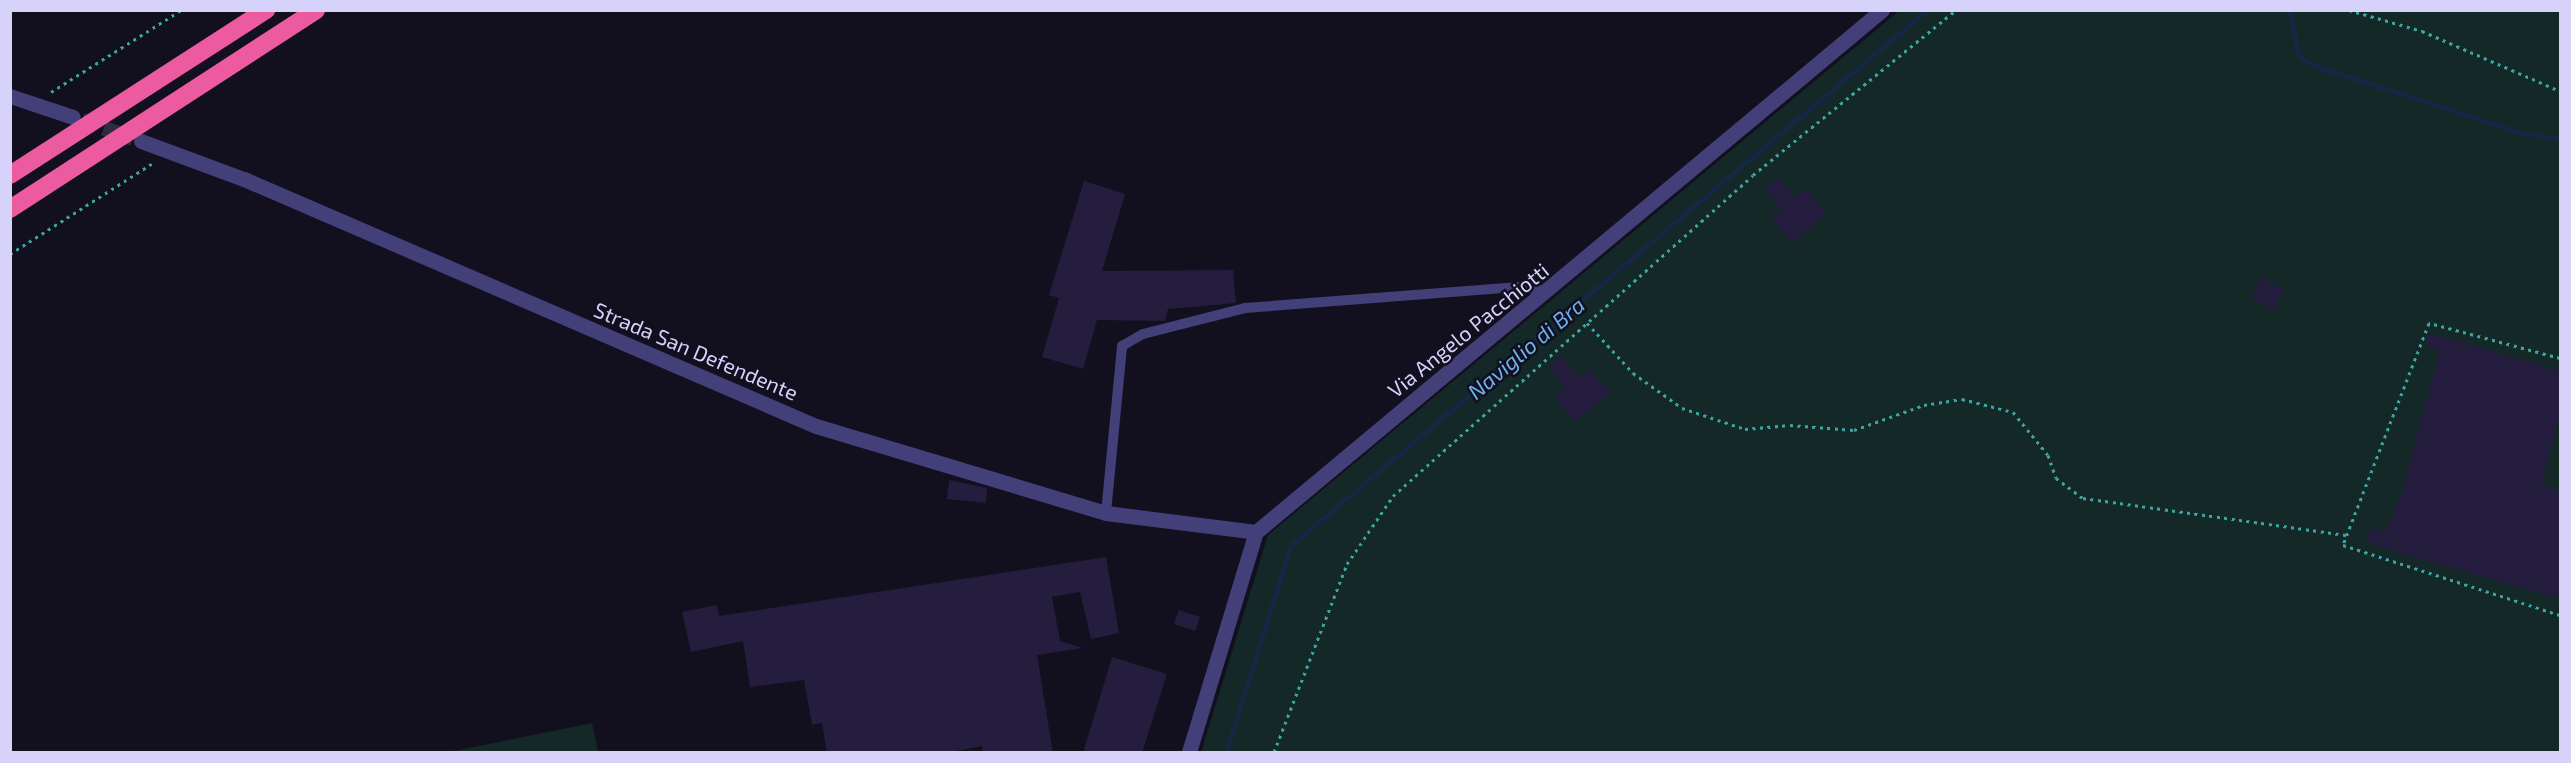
<!DOCTYPE html>
<style>
body{margin:0}
#map{position:relative;width:2571px;height:763px;overflow:hidden;background:#120f1f;font-family:"Exo 2",sans-serif}
div>[style]{position:absolute}
[style*='--x']{left:calc(var(--x)*1px);top:calc(var(--y)*1px);width:calc(var(--w)*1px);rotate:calc(var(--a)*1deg)}
.green>*{inset:0;background:#132827}
.stream>*{height:5px;margin:-2.5px;padding:0 2.5px;transform-origin:2.5px;border-radius:2.5px;background:#142743}
.building>*{inset:0;background:#241d3e}
.street-tunnel>*{height:15px;margin-top:-7.5px;transform-origin:0;background:repeating-linear-gradient(90deg,#302c40 0 15px,transparent 0 23px)}
.path>*{height:3px;margin-top:-1.5px;transform-origin:0;background:repeating-linear-gradient(90deg,#3ba59f 0 3px,transparent 0 7.5px)}
.lane>*{height:10px;margin:-5px;padding:0 5px;transform-origin:5px;border-radius:5px;background:#423f79}
.street>*{height:15px;margin:-7.5px;padding:0 7.5px;transform-origin:7.5px;border-radius:7.5px;background:#423f79}
.highway>*{height:18px;margin:-9px;padding:0 9px;transform-origin:9px;border-radius:9px;background:#ec5ba0}
span{translate:-50% -50%;white-space:nowrap;text-align:center;line-height:1.15;-webkit-text-stroke:5px #120f1f;paint-order:stroke}
.street-label{font-size:21px;color:#d7d2fa}
.water-label{font-size:22px;color:#6cb1ee;font-style:italic}
.frame{position:absolute;inset:0;border:12px solid #d7d2fa;pointer-events:none}
</style>
<div id="map">
<div class="green">
<div style="clip-path:polygon(1899px 11px,2560px 11px,2560px 752px,1201px 752px,1268px 535px)"></div>
<div style="clip-path:polygon(592px 723px,598px 752px,449px 752px)"></div>
</div>
<div class="stream">
<div style="--x:2289;--y:10;--w:47;--a:77.7"></div>
<div style="--x:2299;--y:56;--w:19;--a:32"></div>
<div style="--x:2315;--y:66;--w:219;--a:17.9"></div>
<div style="--x:2523;--y:133;--w:37;--a:9"></div>
<div style="--x:1226;--y:752;--w:217;--a:-72.6"></div>
<div style="--x:1291;--y:545;--w:831;--a:-40.07"></div>
</div>
<div class="building">
<div style="clip-path:polygon(1778px 178px,1796px 198px,1806px 189px,1826px 214px,1792px 243px,1771px 218px,1782px 209px,1765px 189px)"></div>
<div style="clip-path:polygon(1084px 181px,1125px 194px,1102px 271px,1233px 270px,1236px 303px,1168px 309px,1165px 321px,1097px 320px,1083px 369px,1042px 357px,1059px 298px,1049px 295px)"></div>
<div style="clip-path:polygon(2262px 278px,2284px 290px,2273px 310px,2251px 297px)"></div>
<div style="clip-path:polygon(2429px 333px,2560px 371px,2560px 416px,2541px 485px,2560px 491px,2560px 599px,2367px 543px,2371px 528px,2386px 532px,2402px 491px,2440px 350px,2426px 346px)"></div>
<div style="clip-path:polygon(1562px 357px,1579px 378px,1589px 368px,1610px 393px,1575px 422px,1554px 398px,1565px 388px,1549px 367px)"></div>
<div style="clip-path:polygon(949px 480px,987px 488px,986px 503px,947px 499px)"></div>
<div style="clip-path:polygon(1106px 557px,1119px 633px,1091px 639px,1080px 592px,1052px 597px,1060px 641px,1083px 648px,1037px 655px,1053px 753px,982px 753px,982px 746px,945px 753px,827px 753px,822px 723px,812px 725px,804px 680px,750px 687px,743px 641px,691px 652px,682px 612px,717px 605px,719px 616px)"></div>
<div style="clip-path:polygon(1179px 610px,1200px 617px,1195px 631px,1174px 624px)"></div>
<div style="clip-path:polygon(1112px 657px,1167px 674px,1142px 753px,1083px 753px)"></div>
</div>
<div class="street-tunnel">
<div style="--x:82;--y:120;--w:54;--a:19.4"></div>
</div>
<div class="path">
<div style="--x:2349;--y:10;--w:76;--a:16"></div>
<div style="--x:2422;--y:31;--w:150;--a:23.5"></div>
<div style="--x:51;--y:92;--w:154;--a:-32.2"></div>
<div style="--x:10;--y:254;--w:169;--a:-32.5"></div>
<div style="--x:1587;--y:323;--w:68;--a:47.4"></div>
<div style="--x:1633;--y:373;--w:60;--a:35.5"></div>
<div style="--x:1682;--y:408;--w:66;--a:18.4"></div>
<div style="--x:1745;--y:429;--w:45;--a:-5.1"></div>
<div style="--x:1790;--y:425;--w:64;--a:4.5"></div>
<div style="--x:1854;--y:430;--w:74;--a:-19.7"></div>
<div style="--x:1924;--y:405;--w:38;--a:-9"></div>
<div style="--x:1962;--y:399;--w:53;--a:14.3"></div>
<div style="--x:2013;--y:412;--w:55;--a:50.9"></div>
<div style="--x:2048;--y:455;--w:24;--a:71"></div>
<div style="--x:2056;--y:478;--w:34;--a:37"></div>
<div style="--x:2083;--y:498;--w:267;--a:8"></div>
<div style="--x:2560;--y:358;--w:136;--a:-165"></div>
<div style="--x:2429;--y:323;--w:238;--a:111.2"></div>
<div style="--x:2343;--y:545;--w:228;--a:17.9"></div>
<div style="--x:1274;--y:752;--w:202;--a:-68.8"></div>
<div style="--x:1347;--y:564;--w:82;--a:-55.9"></div>
<div style="--x:1393;--y:496;--w:482;--a:-41.7"></div>
<div style="--x:1753;--y:175;--w:262;--a:-39.1"></div>
</div>
<div class="lane">
<div style="--x:1106;--y:513;--w:168;--a:-84.5"></div>
<div style="--x:1122;--y:346;--w:24;--a:-30"></div>
<div style="--x:1143;--y:334;--w:105;--a:-14.3"></div>
<div style="--x:1245;--y:308;--w:272;--a:-4.4"></div>
<div style="--x:1516;--y:287;--w:34;--a:7"></div>
</div>
<div class="street">
<div style="--x:10;--y:96;--w:66;--a:18.4"></div>
<div style="--x:141;--y:141;--w:110;--a:20.3"></div>
<div style="--x:244;--y:179;--w:623;--a:23.36"></div>
<div style="--x:816;--y:426;--w:303;--a:16.7"></div>
<div style="--x:1106;--y:513;--w:151;--a:7.2"></div>
<div style="--x:1189;--y:752;--w:230;--a:-73.1"></div>
<div style="--x:1256;--y:532;--w:815;--a:-39.82"></div>
</div>
<div class="highway">
<div style="--x:10;--y:175;--w:305;--a:-32.8"></div>
<div style="--x:10;--y:209;--w:365;--a:-33"></div>
</div>
<div class="street-label">
<span style="left:1468px;top:330px;rotate:-39deg">Via Angelo Pacchiotti</span>
<span style="left:696px;top:351px;rotate:23deg">Strada San Defendente</span>
</div>
<div class="water-label">
<span style="left:1526px;top:348px;rotate:-40deg">Naviglio di Bra</span>
</div>
<div class="frame"></div>
</div>
